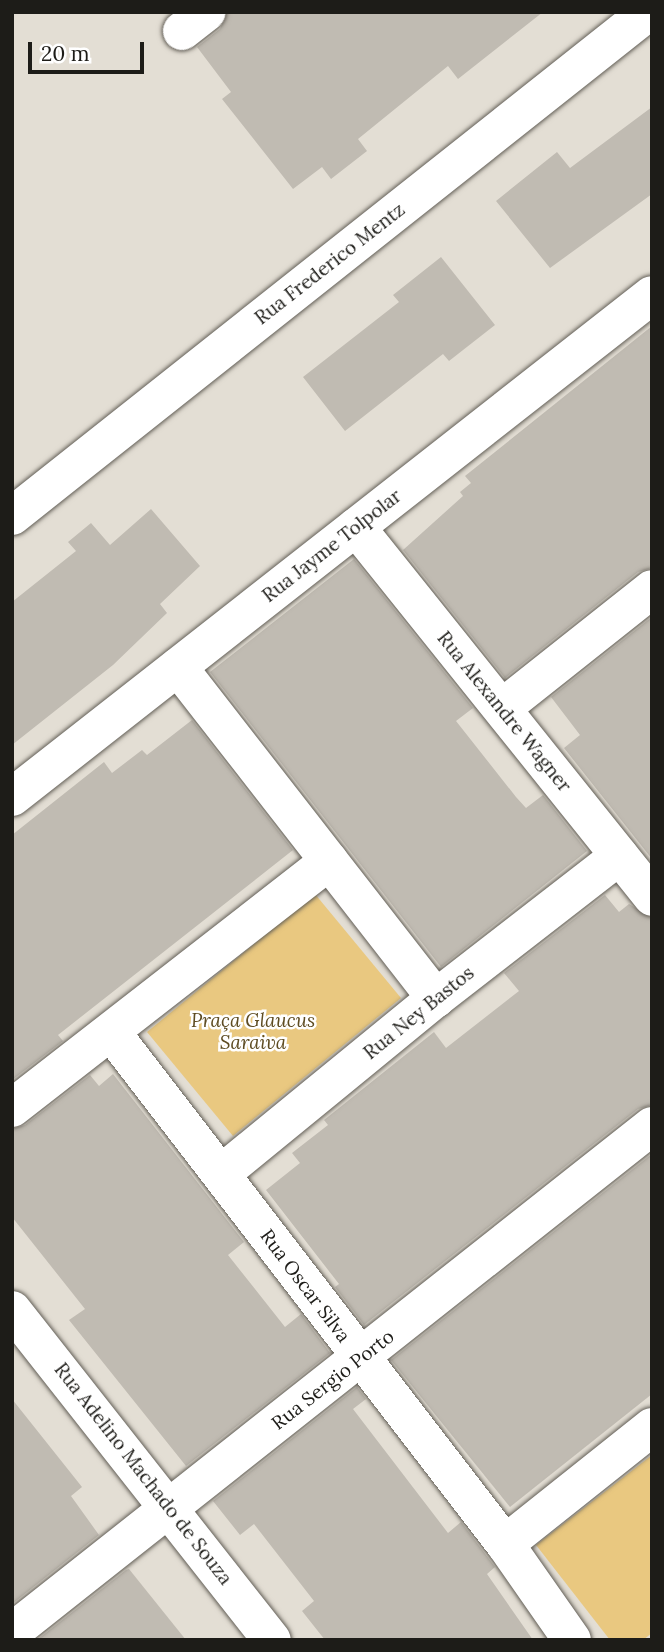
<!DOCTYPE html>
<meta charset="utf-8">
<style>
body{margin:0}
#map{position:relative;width:664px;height:1652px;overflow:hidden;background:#e3ded4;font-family:Lora,serif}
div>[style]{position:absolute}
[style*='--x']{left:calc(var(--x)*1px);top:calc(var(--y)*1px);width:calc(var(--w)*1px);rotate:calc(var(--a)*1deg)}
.green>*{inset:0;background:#e9c880}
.building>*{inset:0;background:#c0bbb2}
.roads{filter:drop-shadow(0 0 2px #625e56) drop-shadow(0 0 2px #625e56)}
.street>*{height:38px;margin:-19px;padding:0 19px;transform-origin:19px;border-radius:19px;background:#fff}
.secondary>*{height:38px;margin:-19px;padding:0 19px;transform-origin:19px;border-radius:19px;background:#fff}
span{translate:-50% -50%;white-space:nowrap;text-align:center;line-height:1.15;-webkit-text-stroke:5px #fff;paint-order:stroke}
.street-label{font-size:19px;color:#1d1c18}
.park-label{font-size:19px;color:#5e4c22;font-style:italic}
.frame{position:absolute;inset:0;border:14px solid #1d1c18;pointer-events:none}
.scale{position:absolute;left:28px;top:42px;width:116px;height:32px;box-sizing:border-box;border:4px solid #1d1c18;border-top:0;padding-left:9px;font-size:21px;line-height:24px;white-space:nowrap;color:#1d1c18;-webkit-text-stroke:5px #fff;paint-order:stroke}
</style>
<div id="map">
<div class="green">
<div style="clip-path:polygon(315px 894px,401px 998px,233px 1136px,147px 1032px)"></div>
<div style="clip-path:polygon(652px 1455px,652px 1633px,643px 1640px,610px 1640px,536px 1545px)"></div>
</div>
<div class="building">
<div style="clip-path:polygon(227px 12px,543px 12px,458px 79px,448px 66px,358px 139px,367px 151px,331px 179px,322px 167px,293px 189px,222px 99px,231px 92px,197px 47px,220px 29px)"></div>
<div style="clip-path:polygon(652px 107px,652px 194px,550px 268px,496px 201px,557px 152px,570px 168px)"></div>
<div style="clip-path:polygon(441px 257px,495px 325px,449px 361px,443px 354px,345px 431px,303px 377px,399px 302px,393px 295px)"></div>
<div style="clip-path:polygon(652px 326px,652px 568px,638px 572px,505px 678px,403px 550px,463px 496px,460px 492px,471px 483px,465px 476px)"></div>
<div style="clip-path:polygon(151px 509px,200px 566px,160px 604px,167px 613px,113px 665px,12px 745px,12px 602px,76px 551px,68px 542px,91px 523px,110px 545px)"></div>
<div style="clip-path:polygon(354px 559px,473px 708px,456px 721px,516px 797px,526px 808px,543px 795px,587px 851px,441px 967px,210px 672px)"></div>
<div style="clip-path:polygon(652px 617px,652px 859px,564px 748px,580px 735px,551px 697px)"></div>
<div style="clip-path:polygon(192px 720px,293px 850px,58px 1035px,63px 1041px,12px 1080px,12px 835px,104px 762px,112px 773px,142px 750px,147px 755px)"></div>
<div style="clip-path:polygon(605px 895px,619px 912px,629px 904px,652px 918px,652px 1105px,638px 1109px,364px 1325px,335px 1287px,339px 1284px,266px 1190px,300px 1163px,292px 1153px,328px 1125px,324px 1120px,434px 1032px,446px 1048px,519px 991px,504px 973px)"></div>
<div style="clip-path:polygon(113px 1074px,244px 1242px,228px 1255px,285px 1327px,301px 1314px,330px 1353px,186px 1466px,69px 1320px,85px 1309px,12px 1217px,12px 1129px,25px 1125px,90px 1075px,99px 1086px)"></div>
<div style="clip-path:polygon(652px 1154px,652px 1394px,510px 1507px,391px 1360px)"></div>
<div style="clip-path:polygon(357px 1387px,366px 1399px,353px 1409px,448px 1533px,461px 1522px,495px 1567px,487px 1574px,533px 1640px,325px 1640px,302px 1611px,314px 1601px,254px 1524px,240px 1535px,213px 1501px)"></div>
<div style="clip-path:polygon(12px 1399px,82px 1487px,71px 1496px,99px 1535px,12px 1604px)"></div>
<div style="clip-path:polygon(129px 1569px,186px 1640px,37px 1640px,126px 1570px)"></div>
</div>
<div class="roads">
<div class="street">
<div style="--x:182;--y:31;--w:31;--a:-38"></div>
<div style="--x:356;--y:527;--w:474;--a:51.3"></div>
<div style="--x:178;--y:667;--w:420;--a:52.1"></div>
<div style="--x:502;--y:708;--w:191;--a:-38.4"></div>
<div style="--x:12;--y:797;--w:813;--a:-38.11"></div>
<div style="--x:112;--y:1033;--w:645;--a:52.44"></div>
<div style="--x:505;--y:1544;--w:117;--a:55.1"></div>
<div style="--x:12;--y:1108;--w:402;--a:-37.9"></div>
<div style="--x:221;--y:1174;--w:278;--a:-39.3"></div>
<div style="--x:436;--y:998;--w:232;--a:-37.8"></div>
<div style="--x:505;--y:1544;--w:188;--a:-38.5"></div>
<div style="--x:12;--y:1632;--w:816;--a:-38.33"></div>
</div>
<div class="secondary">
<div style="--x:12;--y:516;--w:811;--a:-38.4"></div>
<div style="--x:12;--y:1310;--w:420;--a:51.8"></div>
</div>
</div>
<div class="street-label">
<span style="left:330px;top:264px;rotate:-38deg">Rua Frederico Mentz</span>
<span style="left:332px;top:546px;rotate:-38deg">Rua Jayme Tolpolar</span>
<span style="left:504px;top:712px;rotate:51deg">Rua Alexandre Wagner</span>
<span style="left:419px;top:1013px;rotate:-39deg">Rua Ney Bastos</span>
<span style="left:305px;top:1286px;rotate:53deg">Rua Oscar Silva</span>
<span style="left:333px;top:1380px;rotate:-38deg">Rua Sergio Porto</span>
<span style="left:143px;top:1474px;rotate:52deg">Rua Adelino Machado de Souza</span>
</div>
<div class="park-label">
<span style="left:253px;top:1032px">Praça Glaucus<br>Saraiva</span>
</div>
<div class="frame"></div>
<div class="scale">20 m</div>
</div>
